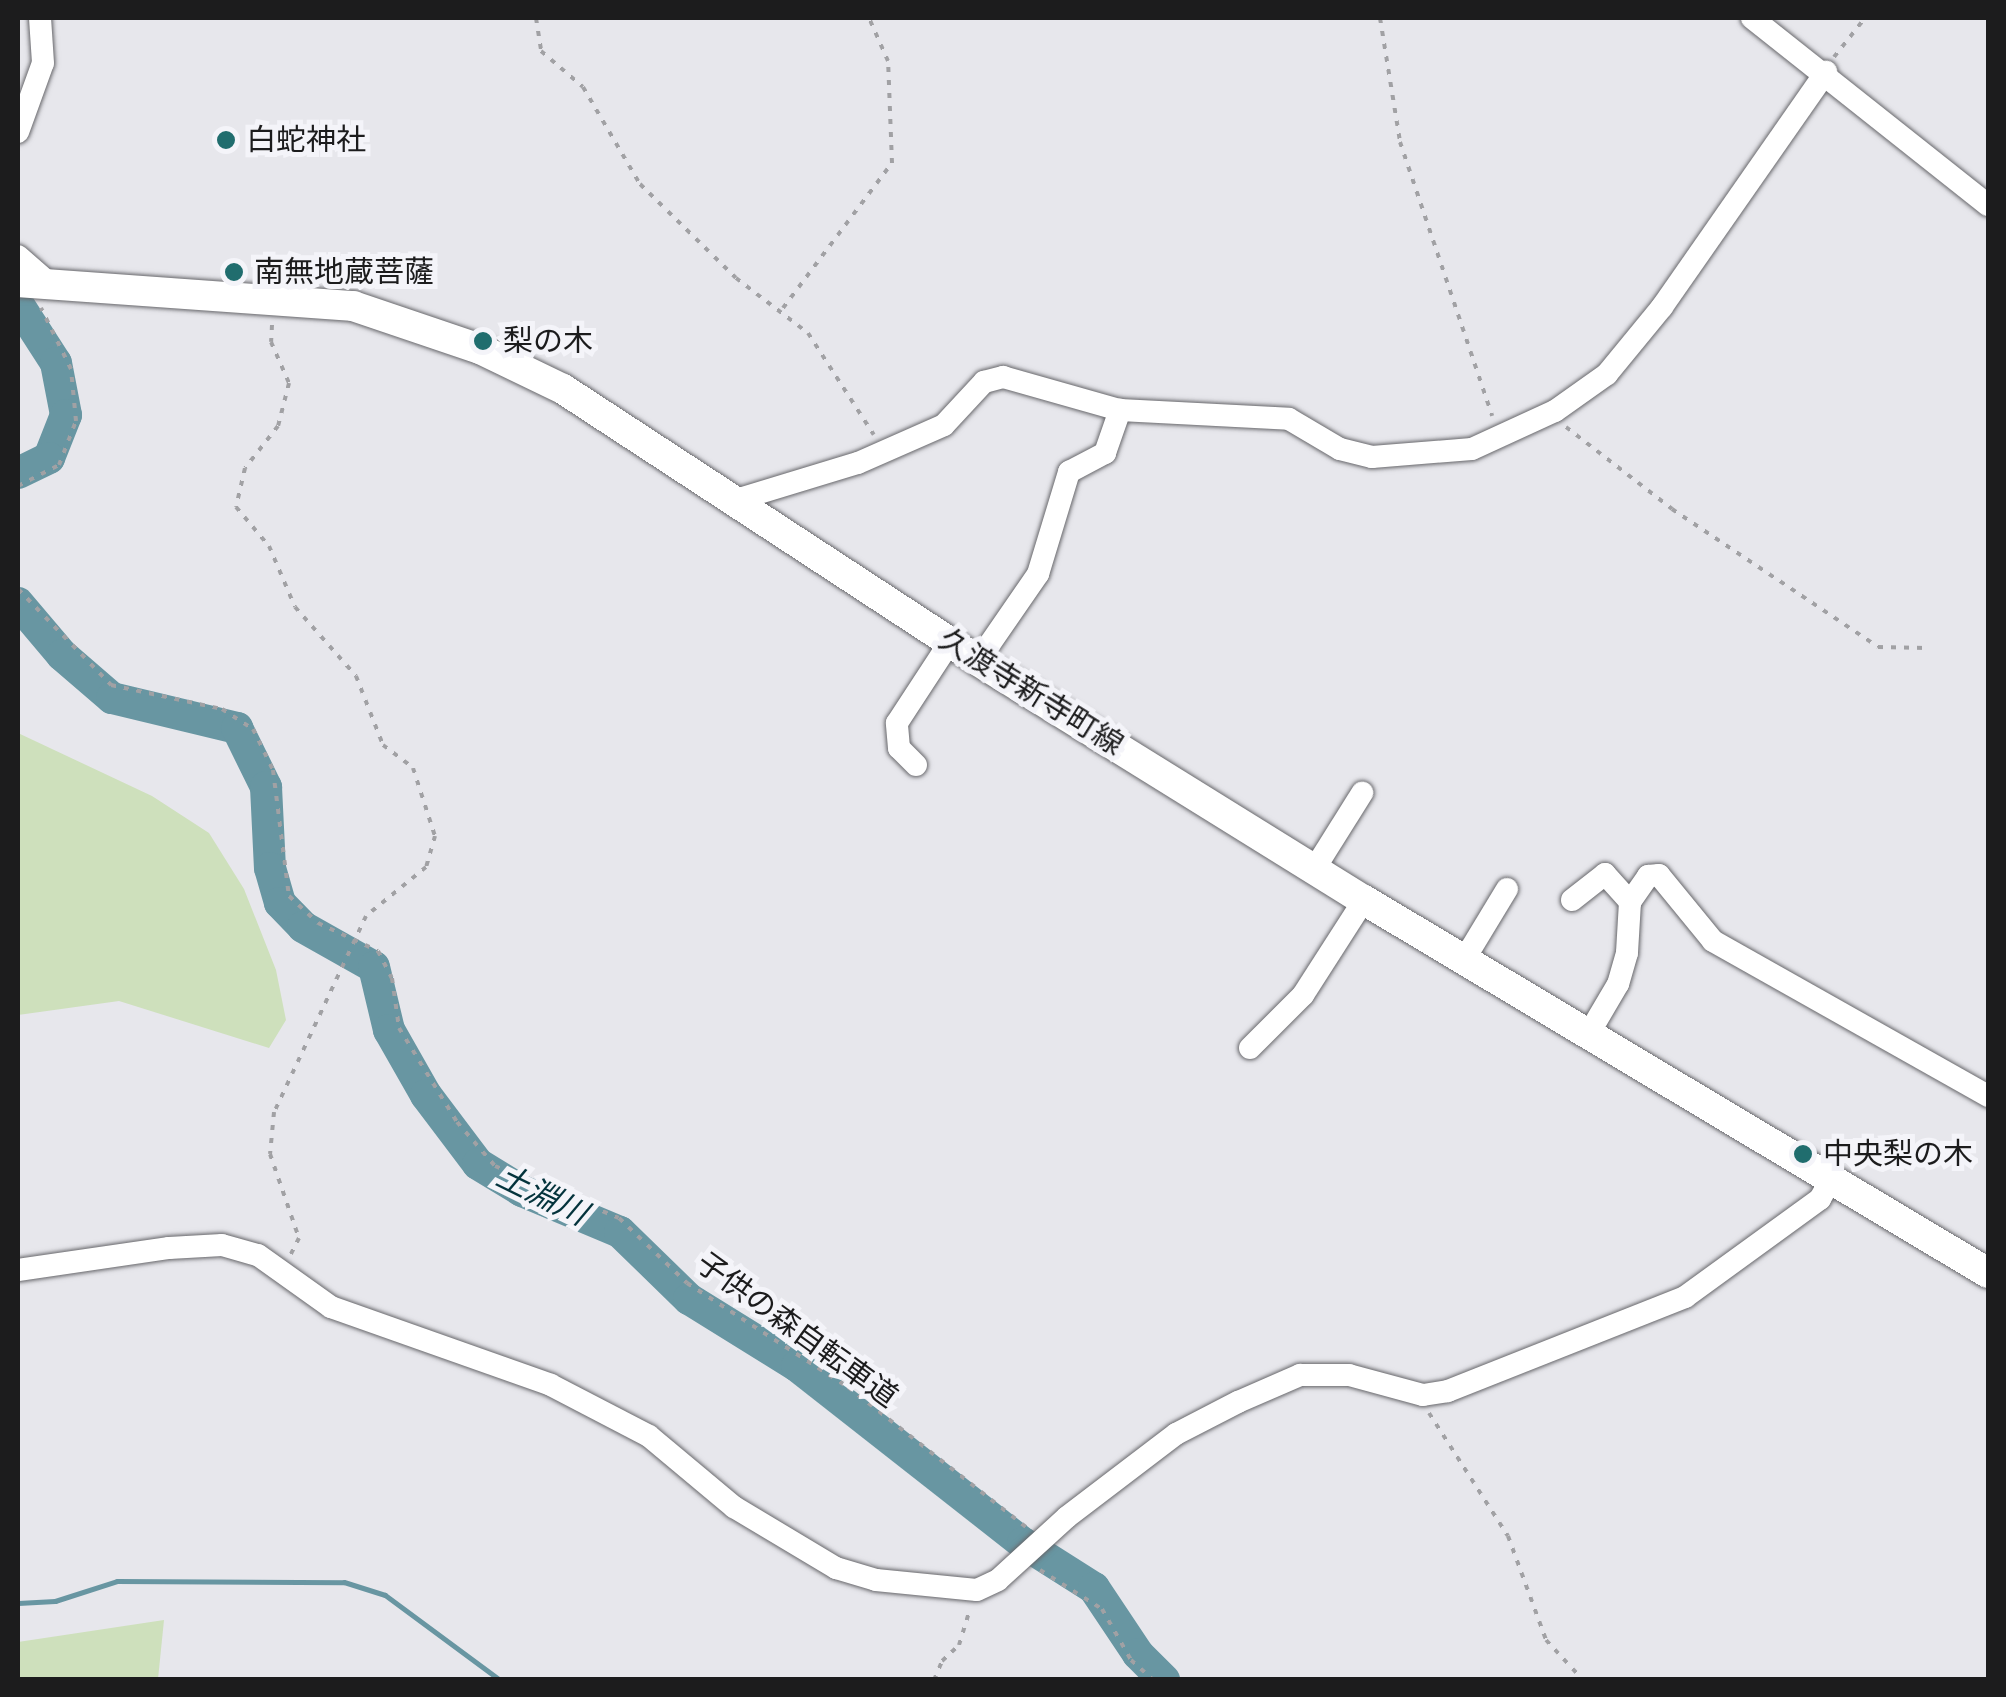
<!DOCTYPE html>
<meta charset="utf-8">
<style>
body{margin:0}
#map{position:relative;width:2006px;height:1697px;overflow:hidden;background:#e7e7ec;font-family:"Work Sans","Noto Sans JP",sans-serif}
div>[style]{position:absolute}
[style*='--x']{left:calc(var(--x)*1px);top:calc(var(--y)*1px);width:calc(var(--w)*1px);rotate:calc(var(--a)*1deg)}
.green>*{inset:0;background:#cee0bc}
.stream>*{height:5px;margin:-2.5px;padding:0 2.5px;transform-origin:2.5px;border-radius:2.5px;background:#6896a2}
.river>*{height:32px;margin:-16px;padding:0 16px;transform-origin:16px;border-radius:16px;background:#6896a2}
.path>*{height:4px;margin-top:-2px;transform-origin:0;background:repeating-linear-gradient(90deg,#a1a1a4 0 5px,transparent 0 13px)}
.roads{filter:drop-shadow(0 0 2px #67676b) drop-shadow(0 0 2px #67676b)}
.minor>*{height:22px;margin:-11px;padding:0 11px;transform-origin:11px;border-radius:11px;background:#fff}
.secondary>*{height:30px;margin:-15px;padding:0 15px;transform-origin:15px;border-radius:15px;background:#fff}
.dots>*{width:28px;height:28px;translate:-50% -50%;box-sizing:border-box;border:5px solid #f4f4f9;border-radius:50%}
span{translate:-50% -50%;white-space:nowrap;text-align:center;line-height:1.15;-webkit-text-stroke:10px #f4f4f9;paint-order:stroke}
.poi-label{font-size:30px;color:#1c1c1d}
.left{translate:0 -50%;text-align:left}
.street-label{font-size:30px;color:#1c1c1d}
.water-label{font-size:32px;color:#04333c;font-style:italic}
.frame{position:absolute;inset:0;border:20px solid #1c1c1d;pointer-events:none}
</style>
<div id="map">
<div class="green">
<div style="clip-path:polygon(18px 733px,152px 796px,209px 833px,244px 889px,276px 970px,286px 1020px,269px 1048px,119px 1001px,18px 1015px)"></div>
<div style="clip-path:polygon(164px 1620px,158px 1679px,18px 1679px,18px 1642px)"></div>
</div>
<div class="stream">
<div style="--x:18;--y:1603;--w:37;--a:-3"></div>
<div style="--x:55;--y:1601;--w:65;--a:-17.9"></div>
<div style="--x:117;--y:1581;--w:227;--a:0.3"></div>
<div style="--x:344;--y:1582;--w:43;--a:17.6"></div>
<div style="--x:385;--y:1595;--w:143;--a:36.5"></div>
</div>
<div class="river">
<div style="--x:18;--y:304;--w:70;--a:57.2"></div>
<div style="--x:56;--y:363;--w:53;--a:79.1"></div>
<div style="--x:66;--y:415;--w:46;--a:111.6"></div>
<div style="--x:49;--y:458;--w:34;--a:154"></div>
<div style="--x:18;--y:603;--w:68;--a:49.8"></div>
<div style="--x:62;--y:655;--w:66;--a:40.7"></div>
<div style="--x:112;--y:698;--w:129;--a:13.5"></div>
<div style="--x:237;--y:728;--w:66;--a:63.8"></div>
<div style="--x:266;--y:787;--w:81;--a:87.2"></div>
<div style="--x:270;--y:868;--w:36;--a:74"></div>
<div style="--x:280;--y:903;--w:33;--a:46"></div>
<div style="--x:303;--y:927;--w:81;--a:29.4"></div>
<div style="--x:374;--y:967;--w:65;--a:76.6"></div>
<div style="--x:389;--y:1030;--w:75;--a:60.4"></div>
<div style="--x:426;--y:1095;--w:86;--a:53"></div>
<div style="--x:478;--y:1164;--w:52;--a:31.5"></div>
<div style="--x:522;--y:1191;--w:106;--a:22.7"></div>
<div style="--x:620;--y:1232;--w:96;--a:44.2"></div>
<div style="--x:689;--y:1299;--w:127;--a:31.8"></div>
<div style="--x:797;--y:1366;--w:287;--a:38.1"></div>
<div style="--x:1023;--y:1543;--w:84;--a:32.4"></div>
<div style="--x:1094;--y:1588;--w:79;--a:56.3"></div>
<div style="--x:1138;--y:1654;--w:37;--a:45"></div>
</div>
<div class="path">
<div style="--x:536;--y:18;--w:33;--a:81"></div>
<div style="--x:541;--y:51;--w:55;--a:40.6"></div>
<div style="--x:583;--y:87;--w:113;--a:59.6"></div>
<div style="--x:640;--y:184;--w:134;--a:44.4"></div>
<div style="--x:736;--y:278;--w:91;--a:37.4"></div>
<div style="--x:808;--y:333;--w:121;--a:57.1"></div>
<div style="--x:1380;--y:18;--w:126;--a:80.8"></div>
<div style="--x:1400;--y:142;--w:289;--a:71.4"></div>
<div style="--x:1834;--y:57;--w:50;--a:-51.5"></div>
<div style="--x:783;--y:308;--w:181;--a:-53.1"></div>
<div style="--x:892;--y:163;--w:102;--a:-92.2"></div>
<div style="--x:888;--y:61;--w:47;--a:-113.8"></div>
<div style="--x:272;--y:325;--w:17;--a:93"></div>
<div style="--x:271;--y:342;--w:45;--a:66.3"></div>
<div style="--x:289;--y:383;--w:44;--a:104.3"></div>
<div style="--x:278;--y:426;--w:53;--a:128.2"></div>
<div style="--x:245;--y:468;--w:40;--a:103"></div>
<div style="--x:236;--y:507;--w:51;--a:49.8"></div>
<div style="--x:269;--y:546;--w:66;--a:66.9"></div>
<div style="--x:295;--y:607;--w:92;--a:48.5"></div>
<div style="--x:356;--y:676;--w:74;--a:68.6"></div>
<div style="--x:383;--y:745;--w:38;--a:37"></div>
<div style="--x:413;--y:768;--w:71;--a:72.1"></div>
<div style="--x:435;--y:836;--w:32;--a:106"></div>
<div style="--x:426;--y:867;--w:77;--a:140.8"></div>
<div style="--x:366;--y:916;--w:217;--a:115.1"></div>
<div style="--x:274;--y:1112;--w:42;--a:95.4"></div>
<div style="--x:270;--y:1154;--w:89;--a:71"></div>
<div style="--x:299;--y:1238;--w:18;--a:117"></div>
<div style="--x:1566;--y:427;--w:134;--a:37.7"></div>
<div style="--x:1672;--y:509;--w:248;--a:33.8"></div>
<div style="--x:1878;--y:647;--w:49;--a:1.2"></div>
<div style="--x:18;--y:486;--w:46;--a:-27.1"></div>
<div style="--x:59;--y:465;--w:47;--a:-68.9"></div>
<div style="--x:76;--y:421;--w:52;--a:-95.5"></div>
<div style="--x:71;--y:369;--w:68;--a:-116.2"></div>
<div style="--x:18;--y:589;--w:134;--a:45.9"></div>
<div style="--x:111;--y:685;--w:114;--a:12.2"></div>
<div style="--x:222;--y:709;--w:37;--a:33"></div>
<div style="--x:253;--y:729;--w:46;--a:64"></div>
<div style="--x:273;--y:770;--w:127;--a:82.8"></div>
<div style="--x:289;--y:896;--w:40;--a:43"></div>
<div style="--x:318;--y:923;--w:66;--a:25"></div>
<div style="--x:378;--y:951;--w:30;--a:63"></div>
<div style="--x:392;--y:978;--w:50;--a:82"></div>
<div style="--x:399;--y:1028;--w:110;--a:58.3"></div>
<div style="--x:457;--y:1122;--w:58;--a:49.2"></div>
<div style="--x:495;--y:1166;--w:134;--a:22.8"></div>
<div style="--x:619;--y:1218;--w:94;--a:43.7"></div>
<div style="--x:687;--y:1283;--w:192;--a:32.9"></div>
<div style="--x:848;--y:1387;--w:228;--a:38.2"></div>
<div style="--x:1429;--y:1413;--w:146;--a:57.3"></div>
<div style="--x:1508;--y:1536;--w:111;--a:69.9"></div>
<div style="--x:1546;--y:1640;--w:54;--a:47.2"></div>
<div style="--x:1040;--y:1570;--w:73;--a:32.2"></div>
<div style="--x:1102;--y:1609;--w:59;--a:60.4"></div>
<div style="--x:1131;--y:1660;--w:30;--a:42"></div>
<div style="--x:934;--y:1680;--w:21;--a:-67"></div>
<div style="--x:942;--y:1661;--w:23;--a:-43"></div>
<div style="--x:959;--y:1645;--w:37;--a:-73"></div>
</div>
<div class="roads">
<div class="minor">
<div style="--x:1752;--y:18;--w:301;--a:38.4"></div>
<div style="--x:18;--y:132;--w:73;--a:-70.1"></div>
<div style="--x:43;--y:63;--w:45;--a:-93.8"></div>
<div style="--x:18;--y:256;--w:43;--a:41.2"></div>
<div style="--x:736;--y:500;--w:127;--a:-16.9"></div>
<div style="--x:858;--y:463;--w:94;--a:-23.8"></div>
<div style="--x:944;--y:425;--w:59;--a:-47.1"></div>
<div style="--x:984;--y:382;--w:20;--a:-15"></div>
<div style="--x:1003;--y:377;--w:122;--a:15.8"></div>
<div style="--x:1120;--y:410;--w:169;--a:3"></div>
<div style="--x:1289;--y:419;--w:59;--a:30.5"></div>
<div style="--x:1340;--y:449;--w:33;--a:14"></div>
<div style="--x:1372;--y:457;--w:100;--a:-4.6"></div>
<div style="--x:1472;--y:449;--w:91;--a:-24.6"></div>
<div style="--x:1555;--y:411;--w:64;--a:-35.4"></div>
<div style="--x:1607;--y:374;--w:87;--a:-50.6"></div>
<div style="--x:1662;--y:307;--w:287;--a:-55.1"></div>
<div style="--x:978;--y:661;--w:106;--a:-55.4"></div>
<div style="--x:1038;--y:574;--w:107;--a:-73.1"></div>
<div style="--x:1069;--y:472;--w:41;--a:-27.8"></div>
<div style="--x:1105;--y:453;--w:46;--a:-70.8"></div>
<div style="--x:916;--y:765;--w:24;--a:-135"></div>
<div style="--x:899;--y:748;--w:25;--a:-95"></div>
<div style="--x:897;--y:723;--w:97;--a:-56.8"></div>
<div style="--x:1315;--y:868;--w:89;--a:-57.9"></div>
<div style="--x:1572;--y:900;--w:42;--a:-38.2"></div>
<div style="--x:1605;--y:874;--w:38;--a:48"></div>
<div style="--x:1630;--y:902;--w:51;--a:93.4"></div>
<div style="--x:1627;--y:953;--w:32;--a:106"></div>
<div style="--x:1618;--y:984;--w:59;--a:120.5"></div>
<div style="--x:1630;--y:902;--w:32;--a:-55"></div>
<div style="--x:1648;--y:876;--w:11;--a:-5"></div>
<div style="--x:1659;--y:875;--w:85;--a:50.7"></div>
<div style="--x:1713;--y:941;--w:316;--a:29.4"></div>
<div style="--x:1464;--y:960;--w:83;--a:-58.8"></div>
<div style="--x:1250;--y:1048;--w:75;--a:-45"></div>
<div style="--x:1303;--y:995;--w:113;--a:-57.3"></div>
<div style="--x:18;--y:1270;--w:153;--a:-8.3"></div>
<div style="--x:169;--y:1248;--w:53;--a:-3.2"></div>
<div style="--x:222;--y:1245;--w:37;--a:16"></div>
<div style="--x:258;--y:1255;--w:90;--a:35.5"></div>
<div style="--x:331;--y:1307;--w:233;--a:19.5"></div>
<div style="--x:551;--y:1385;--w:110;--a:27.5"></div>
<div style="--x:649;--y:1436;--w:111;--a:39.9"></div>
<div style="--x:734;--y:1507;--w:119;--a:30.9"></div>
<div style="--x:836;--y:1568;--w:42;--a:16.7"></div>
<div style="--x:876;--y:1580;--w:101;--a:5.7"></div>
<div style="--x:977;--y:1590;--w:23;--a:-25"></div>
<div style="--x:998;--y:1580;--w:93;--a:-42.4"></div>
<div style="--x:1067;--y:1517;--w:137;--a:-37.3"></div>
<div style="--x:1176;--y:1434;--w:70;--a:-27.3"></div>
<div style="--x:1238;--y:1402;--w:68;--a:-23.5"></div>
<div style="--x:1300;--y:1375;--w:49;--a:0"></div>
<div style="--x:1349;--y:1375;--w:77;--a:15.1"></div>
<div style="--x:1423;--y:1395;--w:25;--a:-9"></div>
<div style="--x:1448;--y:1391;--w:255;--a:-21.6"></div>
<div style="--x:1685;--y:1297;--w:167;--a:-36"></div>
<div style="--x:1820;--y:1199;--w:23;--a:-61"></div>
</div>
<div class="secondary">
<div style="--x:18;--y:282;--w:336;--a:4.1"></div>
<div style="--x:353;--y:306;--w:134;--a:18.7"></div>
<div style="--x:480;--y:349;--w:92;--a:25.7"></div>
<div style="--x:563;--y:389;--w:496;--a:33.2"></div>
<div style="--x:978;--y:661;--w:454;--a:31.8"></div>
<div style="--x:1364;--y:900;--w:727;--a:30.87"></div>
</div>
</div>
<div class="dots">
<div style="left:226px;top:140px;background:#206d6e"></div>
<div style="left:234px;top:272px;background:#206d6e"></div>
<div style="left:483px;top:341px;background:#206d6e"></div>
<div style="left:1803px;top:1154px;background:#206d6e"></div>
</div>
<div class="poi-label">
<span class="left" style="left:246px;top:140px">白蛇神社</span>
<span class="left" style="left:254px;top:272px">南無地蔵菩薩</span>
<span class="left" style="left:503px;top:341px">梨の木</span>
<span class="left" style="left:1823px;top:1154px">中央梨の木</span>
</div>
<div class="street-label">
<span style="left:1031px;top:692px;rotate:32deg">久渡寺新寺町線</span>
<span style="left:797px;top:1330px;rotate:36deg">子供の森自転車道</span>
</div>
<div class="water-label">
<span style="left:542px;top:1195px;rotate:26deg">土淵川</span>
</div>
<div class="frame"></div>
</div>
